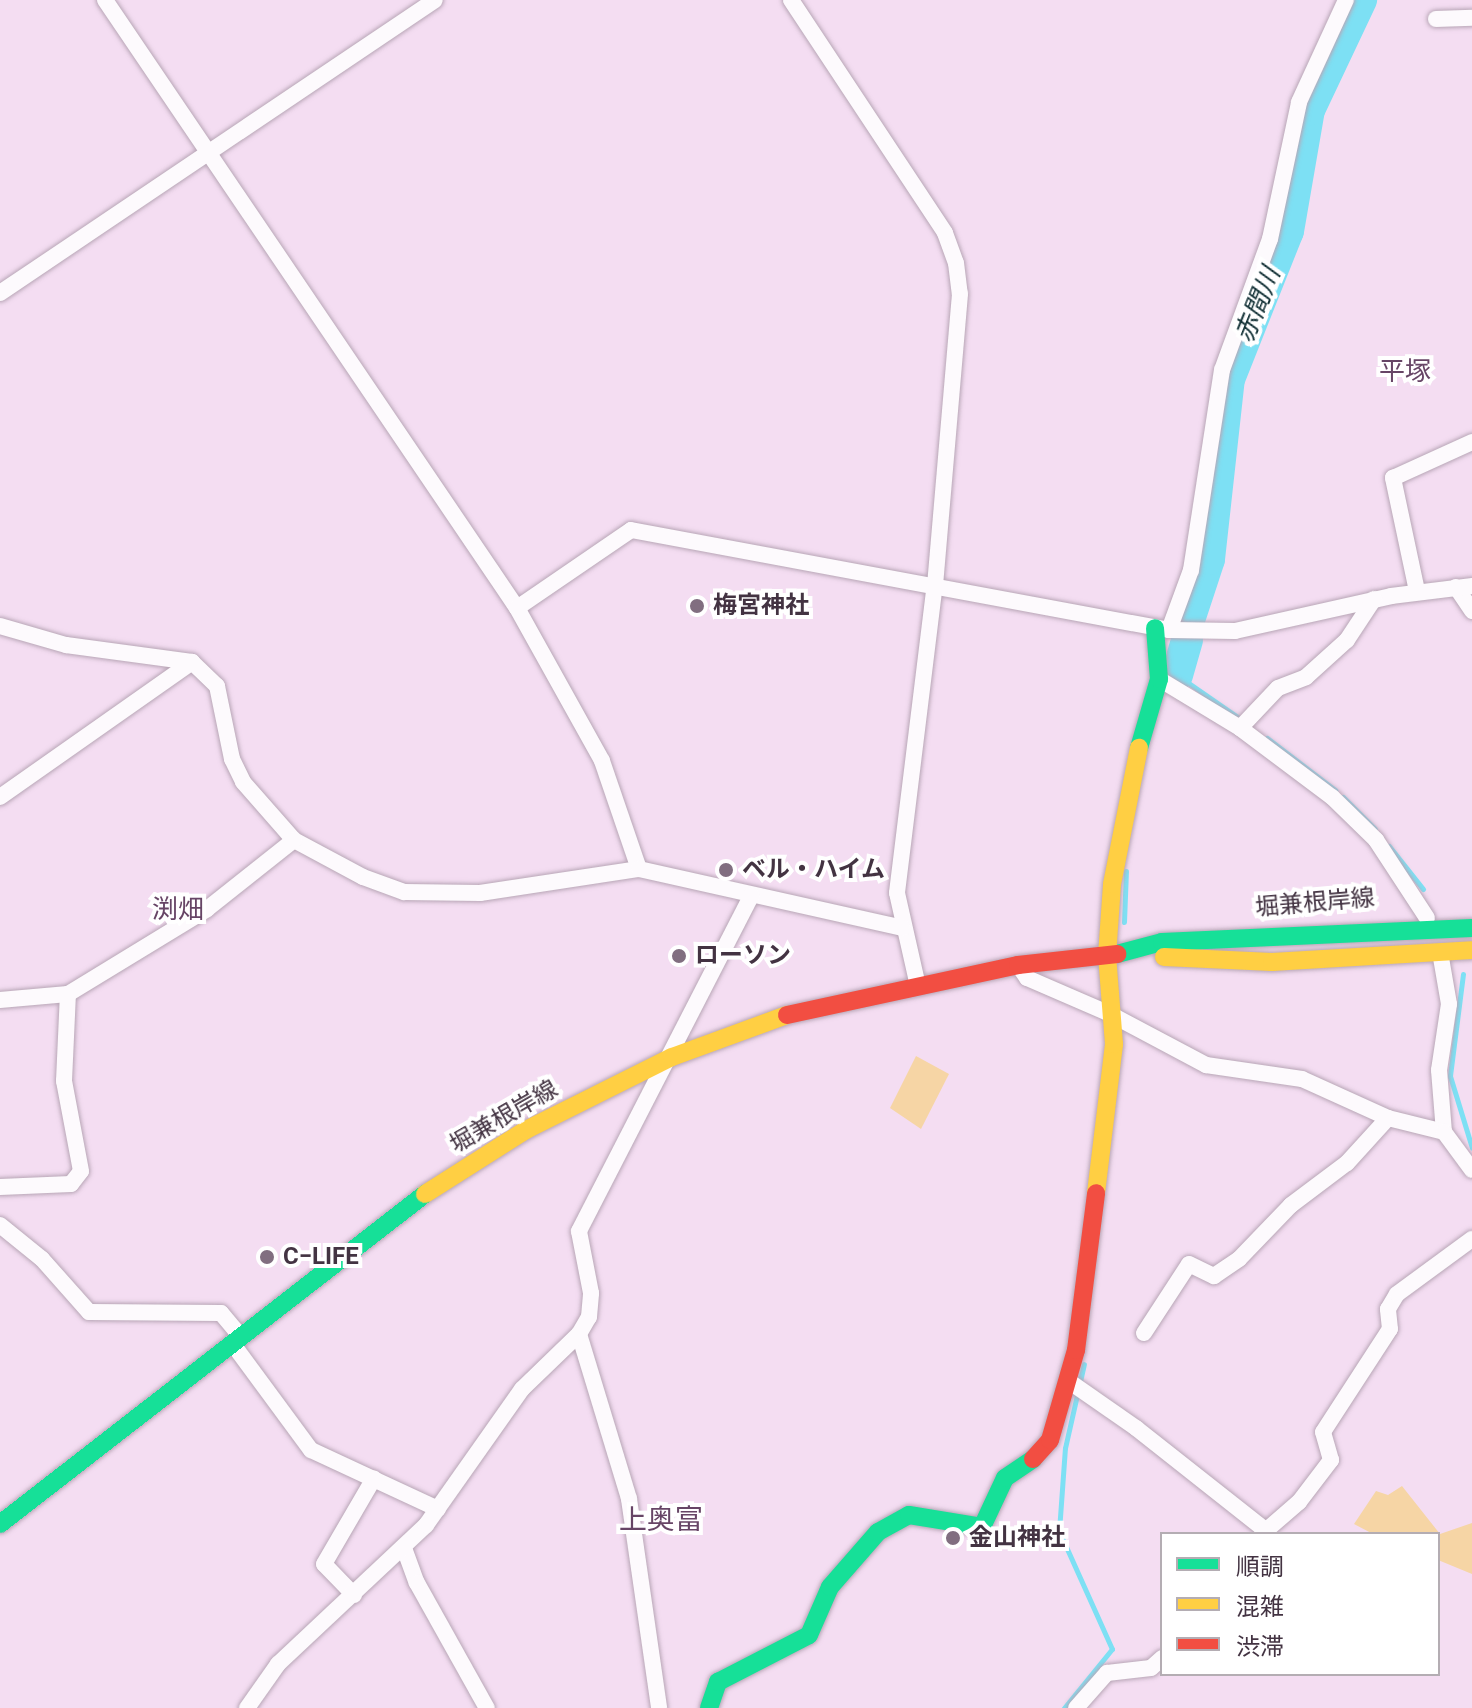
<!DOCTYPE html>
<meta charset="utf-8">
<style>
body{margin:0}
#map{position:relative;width:1472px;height:1708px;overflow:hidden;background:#f4ddf2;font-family:Roboto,"Noto Sans JP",sans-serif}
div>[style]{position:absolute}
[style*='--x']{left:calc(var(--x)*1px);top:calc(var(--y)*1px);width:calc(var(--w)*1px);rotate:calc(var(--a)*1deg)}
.green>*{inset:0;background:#f6d5a5}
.stream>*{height:5px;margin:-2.5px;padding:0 2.5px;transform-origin:2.5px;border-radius:2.5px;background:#7de0f4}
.river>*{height:32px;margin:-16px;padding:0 16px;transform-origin:16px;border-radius:16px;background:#7de0f4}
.roads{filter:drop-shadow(0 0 2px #b8a6b6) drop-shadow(0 0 2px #b8a6b6)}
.street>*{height:16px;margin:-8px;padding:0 8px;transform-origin:8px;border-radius:8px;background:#fdfafd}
.fast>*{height:18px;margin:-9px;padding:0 9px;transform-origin:9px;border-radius:9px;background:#16e098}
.slow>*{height:18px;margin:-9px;padding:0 9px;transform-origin:9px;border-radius:9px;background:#ffcf43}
.jam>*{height:18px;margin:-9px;padding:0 9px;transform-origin:9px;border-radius:9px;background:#f24e42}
.dots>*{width:22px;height:22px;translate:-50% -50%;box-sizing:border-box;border:4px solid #fff;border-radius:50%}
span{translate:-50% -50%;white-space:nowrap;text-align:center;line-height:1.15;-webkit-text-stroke:8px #fff;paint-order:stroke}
.poi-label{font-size:24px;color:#433342;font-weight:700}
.left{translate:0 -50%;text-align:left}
.street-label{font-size:24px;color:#433342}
.water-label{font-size:26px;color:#0f2e33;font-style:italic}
.neighbourhood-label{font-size:26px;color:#674566}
.quarter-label{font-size:28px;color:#674566}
.legend{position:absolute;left:1160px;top:1532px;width:280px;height:144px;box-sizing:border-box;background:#fff;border:2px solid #b4adb3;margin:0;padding:10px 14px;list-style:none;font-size:24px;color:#433342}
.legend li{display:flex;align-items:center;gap:16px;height:40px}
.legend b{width:40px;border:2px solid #b4adb3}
</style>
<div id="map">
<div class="green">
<div style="clip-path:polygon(916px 1056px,949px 1074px,921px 1129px,890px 1108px)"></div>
<div style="clip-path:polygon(1402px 1486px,1440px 1534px,1472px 1523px,1472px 1574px,1438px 1560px,1438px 1534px,1373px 1534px,1354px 1524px,1376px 1491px,1388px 1495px)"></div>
</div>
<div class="stream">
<div style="--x:1177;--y:675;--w:75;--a:34.7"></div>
<div style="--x:1267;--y:738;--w:86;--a:37.4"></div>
<div style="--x:1343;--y:797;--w:45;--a:45"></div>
<div style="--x:1389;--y:846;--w:55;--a:51.7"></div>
<div style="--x:1124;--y:922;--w:51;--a:-87.8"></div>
<div style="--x:1463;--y:974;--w:103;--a:97.3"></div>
<div style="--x:1450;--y:1076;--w:75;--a:73"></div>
<div style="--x:1064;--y:1708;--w:76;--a:-50.9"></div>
<div style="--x:1112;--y:1649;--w:129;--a:-114.2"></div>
<div style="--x:1059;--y:1531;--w:83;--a:-85.9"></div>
<div style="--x:1065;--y:1448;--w:86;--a:-77.3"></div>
</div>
<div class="river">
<div style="--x:1189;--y:620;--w:64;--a:-71.8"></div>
<div style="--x:1209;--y:559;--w:181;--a:-83.7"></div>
<div style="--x:1229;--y:379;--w:159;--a:-68.3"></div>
<div style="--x:1288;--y:231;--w:123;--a:-80.2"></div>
<div style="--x:1309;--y:110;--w:122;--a:-64.7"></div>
<div style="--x:1177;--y:675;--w:36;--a:-74"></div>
</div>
<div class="roads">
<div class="street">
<div style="--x:105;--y:0;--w:734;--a:55.88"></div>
<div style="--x:517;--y:608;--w:175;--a:60.9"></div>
<div style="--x:602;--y:761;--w:114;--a:71.1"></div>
<div style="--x:791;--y:0;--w:279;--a:56.5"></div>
<div style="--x:945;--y:233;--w:32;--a:70"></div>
<div style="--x:956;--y:263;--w:31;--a:83"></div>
<div style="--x:960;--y:294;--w:290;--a:94.9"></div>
<div style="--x:935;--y:583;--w:312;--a:97"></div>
<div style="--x:897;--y:893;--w:91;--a:77.3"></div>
<div style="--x:1436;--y:19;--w:36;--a:-2"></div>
<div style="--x:0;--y:293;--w:524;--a:-33.96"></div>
<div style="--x:1456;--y:587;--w:29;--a:56"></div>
<div style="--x:1417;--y:591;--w:116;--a:-102"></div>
<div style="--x:1393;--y:478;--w:87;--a:-24.5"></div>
<div style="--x:517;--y:608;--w:138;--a:-34.4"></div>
<div style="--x:631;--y:530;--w:547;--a:10.53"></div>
<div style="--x:1169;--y:630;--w:66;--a:0.9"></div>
<div style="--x:1235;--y:631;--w:160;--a:-12.6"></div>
<div style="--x:1391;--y:596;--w:82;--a:-7"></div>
<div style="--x:0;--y:626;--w:69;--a:16.1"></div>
<div style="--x:66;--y:645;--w:127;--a:7.7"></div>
<div style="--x:192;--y:662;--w:35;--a:44"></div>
<div style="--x:217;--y:686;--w:75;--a:78.4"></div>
<div style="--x:232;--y:759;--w:25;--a:64"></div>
<div style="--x:243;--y:782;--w:77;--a:48.7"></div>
<div style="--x:294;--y:840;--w:78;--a:28.2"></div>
<div style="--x:363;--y:877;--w:44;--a:20.1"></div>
<div style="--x:404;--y:892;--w:76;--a:0.8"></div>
<div style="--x:480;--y:893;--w:161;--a:-8.6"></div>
<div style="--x:639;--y:869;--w:270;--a:12.6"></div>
<div style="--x:1169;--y:630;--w:64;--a:-69.9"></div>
<div style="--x:1191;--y:570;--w:202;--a:-81.2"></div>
<div style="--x:1222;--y:370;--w:140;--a:-69.9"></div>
<div style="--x:1270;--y:239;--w:140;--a:-78"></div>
<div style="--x:1299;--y:102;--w:112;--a:-65.3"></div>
<div style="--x:1159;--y:679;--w:95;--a:31.2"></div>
<div style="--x:1240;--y:728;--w:115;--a:36.9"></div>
<div style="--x:1332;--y:797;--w:62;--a:44.3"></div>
<div style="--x:1376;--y:840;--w:93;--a:56.8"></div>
<div style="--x:1240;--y:728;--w:55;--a:-46.5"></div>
<div style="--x:1278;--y:688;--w:30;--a:-21"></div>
<div style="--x:1306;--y:677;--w:55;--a:-42.1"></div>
<div style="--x:1347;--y:640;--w:49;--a:-56.6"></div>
<div style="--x:0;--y:797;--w:235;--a:-35.1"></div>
<div style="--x:1440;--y:952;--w:53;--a:80.2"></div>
<div style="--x:1449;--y:1004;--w:67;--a:98.6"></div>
<div style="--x:1439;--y:1070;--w:62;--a:85.4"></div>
<div style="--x:1018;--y:965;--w:16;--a:55"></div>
<div style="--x:1027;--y:978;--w:90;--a:23.4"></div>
<div style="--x:1110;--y:1014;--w:109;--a:28"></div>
<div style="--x:1206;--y:1065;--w:97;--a:8.3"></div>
<div style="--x:1302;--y:1079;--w:94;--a:24.4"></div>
<div style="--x:1388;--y:1118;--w:58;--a:14"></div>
<div style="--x:1444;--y:1132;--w:47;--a:53.6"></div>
<div style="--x:0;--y:1000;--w:68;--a:-5"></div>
<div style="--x:68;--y:994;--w:163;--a:-31.4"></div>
<div style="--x:207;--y:909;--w:111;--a:-38.4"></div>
<div style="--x:0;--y:1187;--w:71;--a:-2.4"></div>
<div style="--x:71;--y:1184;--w:16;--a:-52"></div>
<div style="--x:81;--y:1171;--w:92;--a:-100.7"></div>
<div style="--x:64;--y:1081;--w:87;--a:-87.4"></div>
<div style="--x:0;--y:1225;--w:54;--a:39"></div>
<div style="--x:42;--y:1259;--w:71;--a:48.4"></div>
<div style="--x:89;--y:1312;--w:132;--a:0.4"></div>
<div style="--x:221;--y:1313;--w:31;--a:50"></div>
<div style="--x:1144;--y:1333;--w:82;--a:-56.9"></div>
<div style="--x:1189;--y:1264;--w:28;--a:26"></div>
<div style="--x:1214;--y:1276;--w:30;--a:-34"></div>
<div style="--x:1239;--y:1259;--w:75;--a:-46.1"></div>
<div style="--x:1291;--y:1205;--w:70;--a:-36.9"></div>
<div style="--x:1347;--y:1163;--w:61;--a:-47.7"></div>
<div style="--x:579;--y:1334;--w:172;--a:73.1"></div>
<div style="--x:629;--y:1499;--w:211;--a:81.8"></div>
<div style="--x:232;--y:1343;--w:133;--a:53.6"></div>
<div style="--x:311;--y:1450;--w:140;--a:24.9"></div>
<div style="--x:1067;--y:1380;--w:84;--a:34.8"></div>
<div style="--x:1136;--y:1428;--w:164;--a:38.3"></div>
<div style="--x:1262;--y:1534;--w:49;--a:-40.9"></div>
<div style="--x:1299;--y:1502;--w:53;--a:-52.7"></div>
<div style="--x:1331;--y:1460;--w:29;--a:-106"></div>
<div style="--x:1323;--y:1432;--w:123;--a:-57"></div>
<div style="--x:1390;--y:1329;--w:20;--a:-96"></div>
<div style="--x:1388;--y:1309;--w:17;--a:-59"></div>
<div style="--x:1397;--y:1294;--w:93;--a:-36.3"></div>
<div style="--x:404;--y:1548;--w:37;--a:70"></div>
<div style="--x:417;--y:1583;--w:143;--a:60.8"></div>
<div style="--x:354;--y:1595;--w:43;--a:-134.1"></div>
<div style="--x:324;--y:1564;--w:99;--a:-59.8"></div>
<div style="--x:247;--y:1708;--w:54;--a:-54.8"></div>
<div style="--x:278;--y:1664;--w:203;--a:-43.2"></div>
<div style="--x:426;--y:1525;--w:166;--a:-54.8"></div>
<div style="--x:522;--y:1389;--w:79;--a:-44"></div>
<div style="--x:579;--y:1334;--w:20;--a:-60"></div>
<div style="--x:589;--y:1317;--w:24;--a:-85"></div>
<div style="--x:591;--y:1293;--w:63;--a:-101"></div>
<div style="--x:579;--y:1231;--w:377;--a:-62.8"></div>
<div style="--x:1076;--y:1708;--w:47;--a:-48.5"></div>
<div style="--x:1107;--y:1673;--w:44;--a:-6.5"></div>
<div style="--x:1151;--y:1668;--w:15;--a:-42"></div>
</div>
<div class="fast">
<div style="--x:1139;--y:748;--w:72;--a:-73.8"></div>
<div style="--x:1159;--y:679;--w:51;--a:-94.5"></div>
<div style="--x:1117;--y:954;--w:47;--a:-14.9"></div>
<div style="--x:1162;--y:942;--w:310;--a:-2.6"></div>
<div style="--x:0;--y:1524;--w:538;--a:-37.83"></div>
<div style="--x:709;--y:1708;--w:28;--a:-71"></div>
<div style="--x:718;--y:1682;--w:102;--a:-27.3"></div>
<div style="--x:809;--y:1635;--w:52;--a:-66.4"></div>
<div style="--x:830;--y:1587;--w:73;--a:-48.9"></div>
<div style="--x:878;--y:1532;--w:35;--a:-29"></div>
<div style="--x:909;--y:1515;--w:74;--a:9.3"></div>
<div style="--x:982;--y:1527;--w:54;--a:-64.9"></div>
<div style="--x:1005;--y:1478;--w:34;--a:-34"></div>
</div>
<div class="slow">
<div style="--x:1164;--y:957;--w:108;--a:2.7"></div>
<div style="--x:1272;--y:962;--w:200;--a:-3.4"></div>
<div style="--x:1096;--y:1193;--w:150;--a:-83.1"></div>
<div style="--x:1114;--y:1044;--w:88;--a:-94.5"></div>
<div style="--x:1107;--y:956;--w:72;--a:-86"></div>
<div style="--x:1112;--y:884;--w:139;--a:-78.8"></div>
<div style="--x:425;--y:1194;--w:120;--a:-32.4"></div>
<div style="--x:526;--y:1130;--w:163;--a:-26.6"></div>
<div style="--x:672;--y:1057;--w:122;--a:-20.1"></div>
</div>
<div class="jam">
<div style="--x:787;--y:1015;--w:236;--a:-12.2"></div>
<div style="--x:1018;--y:965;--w:100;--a:-6.3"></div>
<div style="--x:1033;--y:1459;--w:25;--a:-48"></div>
<div style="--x:1050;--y:1440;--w:94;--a:-73.9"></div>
<div style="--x:1076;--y:1350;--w:158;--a:-82.7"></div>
</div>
</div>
<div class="dots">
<div style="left:697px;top:606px;background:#816e80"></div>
<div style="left:726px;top:870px;background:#816e80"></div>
<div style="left:679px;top:956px;background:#816e80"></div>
<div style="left:267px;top:1257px;background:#816e80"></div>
<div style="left:953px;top:1538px;background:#816e80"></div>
</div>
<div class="poi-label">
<span class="left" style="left:713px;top:606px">梅宮神社</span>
<span class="left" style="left:742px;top:870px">ベル・ハイム</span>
<span class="left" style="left:695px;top:956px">ローソン</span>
<span class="left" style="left:283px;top:1257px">C−LIFE</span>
<span class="left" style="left:969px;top:1538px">金山神社</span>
</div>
<div class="street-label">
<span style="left:1315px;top:903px;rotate:-5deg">堀兼根岸線</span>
<span style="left:504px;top:1117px;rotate:-30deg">堀兼根岸線</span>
</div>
<div class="water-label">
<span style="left:1258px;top:305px;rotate:-68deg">赤間川</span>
</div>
<div class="neighbourhood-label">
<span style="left:1405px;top:372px">平塚</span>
<span style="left:178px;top:910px">渕畑</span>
</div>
<div class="quarter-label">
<span style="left:661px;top:1520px">上奥富</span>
</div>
<ul class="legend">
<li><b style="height:10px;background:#16e098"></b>順調</li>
<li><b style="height:10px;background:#ffcf43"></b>混雑</li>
<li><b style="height:10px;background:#f24e42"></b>渋滞</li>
</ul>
</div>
